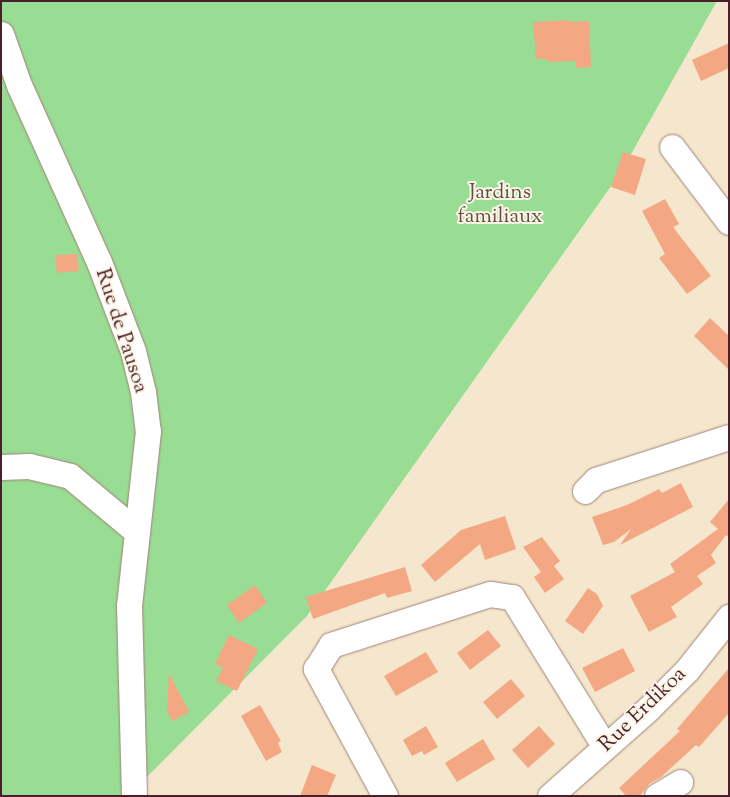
<!DOCTYPE html>
<style>
body{margin:0}
#map{position:relative;width:730px;height:797px;overflow:hidden;background:#f5e7cd;font-family:"Sorts Mill Goudy",serif}
div>[style]{position:absolute}
[style*='--x']{left:calc(var(--x)*1px);top:calc(var(--y)*1px);width:calc(var(--w)*1px);rotate:calc(var(--a)*1deg)}
.green>*{inset:0;background:#99dd94}
.building>*{inset:0;background:#f3a883}
.roads{filter:drop-shadow(0 0 1px #a0837c) drop-shadow(0 0 1px #a0837c)}
.minor>*{height:25px;margin:-12.5px;padding:0 12.5px;transform-origin:12.5px;border-radius:12.5px;background:#fff}
span{translate:-50% -50%;white-space:nowrap;text-align:center;line-height:1.15;-webkit-text-stroke:4px #fcf5e5;paint-order:stroke}
.park-label{font-size:21px;color:#5e4e45}
.street-label{font-size:21px;color:#4a1f2b}
.frame{position:absolute;inset:0;border:2px solid #4a1f2b;pointer-events:none}
</style>
<div id="map">
<div class="green">
<div style="clip-path:polygon(1px 1px,717px 1px,621px 172px,307px 616px,128px 796px,1px 796px)"></div>
</div>
<div class="building">
<div style="clip-path:polygon(570px 20px,570px 22px,589px 21px,591px 67px,576px 68px,575px 61px,548px 62px,548px 59px,536px 59px,533px 22px)"></div>
<div style="clip-path:polygon(729px 43px,729px 68px,701px 81px,692px 60px)"></div>
<div style="clip-path:polygon(623px 152px,646px 159px,635px 195px,611px 187px)"></div>
<div style="clip-path:polygon(665px 199px,679px 224px,673px 227px,711px 276px,687px 294px,659px 258px,665px 254px,642px 211px)"></div>
<div style="clip-path:polygon(77px 254px,79px 271px,57px 273px,55px 255px)"></div>
<div style="clip-path:polygon(710px 318px,729px 336px,729px 370px,694px 336px)"></div>
<div style="clip-path:polygon(681px 483px,693px 507px,620px 545px,631px 529px,614px 542px,603px 545px,592px 517px,627px 505px,659px 489px,662px 493px)"></div>
<div style="clip-path:polygon(729px 499px,729px 537px,726px 535px,711px 555px,716px 563px,697px 576px,703px 584px,671px 607px,677px 617px,649px 632px,630px 596px,675px 572px,670px 564px,718px 529px,710px 522px)"></div>
<div style="clip-path:polygon(505px 516px,516px 549px,485px 560px,480px 544px,435px 582px,421px 565px,461px 530px)"></div>
<div style="clip-path:polygon(542px 537px,560px 561px,554px 566px,564px 579px,545px 593px,534px 577px,541px 572px,523px 547px)"></div>
<div style="clip-path:polygon(405px 567px,412px 591px,387px 598px,385px 593px,313px 619px,306px 597px)"></div>
<div style="clip-path:polygon(255px 585px,267px 603px,239px 623px,227px 605px)"></div>
<div style="clip-path:polygon(588px 588px,597px 594px,603px 606px,583px 634px,565px 621px)"></div>
<div style="clip-path:polygon(488px 630px,501px 646px,470px 670px,457px 653px)"></div>
<div style="clip-path:polygon(229px 635px,258px 649px,237px 691px,216px 681px,223px 668px,215px 664px)"></div>
<div style="clip-path:polygon(623px 648px,635px 671px,595px 692px,582px 668px)"></div>
<div style="clip-path:polygon(426px 652px,438px 672px,396px 696px,384px 676px)"></div>
<div style="clip-path:polygon(729px 668px,729px 713px,699px 747px,696px 745px,661px 777px,649px 784px,640px 796px,626px 796px,619px 788px,680px 731px,677px 729px)"></div>
<div style="clip-path:polygon(169px 673px,189px 712px,172px 721px,167px 712px)"></div>
<div style="clip-path:polygon(511px 679px,525px 696px,497px 719px,483px 702px)"></div>
<div style="clip-path:polygon(260px 705px,281px 741px,278px 743px,282px 752px,266px 761px,241px 716px)"></div>
<div style="clip-path:polygon(426px 726px,438px 747px,424px 755px,422px 751px,412px 756px,403px 740px)"></div>
<div style="clip-path:polygon(539px 726px,555px 744px,528px 768px,512px 750px)"></div>
<div style="clip-path:polygon(483px 739px,495px 759px,457px 782px,445px 763px)"></div>
<div style="clip-path:polygon(312px 765px,336px 775px,327px 796px,300px 796px)"></div>
</div>
<div class="roads">
<div class="minor">
<div style="--x:1;--y:34;--w:54;--a:70.6"></div>
<div style="--x:19;--y:85;--w:194;--a:65.7"></div>
<div style="--x:99;--y:262;--w:95;--a:69.1"></div>
<div style="--x:133;--y:351;--w:42;--a:76.3"></div>
<div style="--x:143;--y:392;--w:39;--a:83"></div>
<div style="--x:148;--y:431;--w:175;--a:96.2"></div>
<div style="--x:129;--y:605;--w:191;--a:88.5"></div>
<div style="--x:672;--y:147;--w:94;--a:52.8"></div>
<div style="--x:1;--y:467;--w:28;--a:-2"></div>
<div style="--x:29;--y:466;--w:42;--a:13.7"></div>
<div style="--x:70;--y:476;--w:86;--a:39.8"></div>
<div style="--x:585;--y:491;--w:16;--a:-45"></div>
<div style="--x:596;--y:480;--w:140;--a:-17.9"></div>
<div style="--x:385;--y:796;--w:145;--a:-118.5"></div>
<div style="--x:316;--y:669;--w:28;--a:-58"></div>
<div style="--x:331;--y:645;--w:167;--a:-17.8"></div>
<div style="--x:490;--y:594;--w:22;--a:8"></div>
<div style="--x:512;--y:597;--w:176;--a:58.2"></div>
<div style="--x:550;--y:796;--w:132;--a:-41.6"></div>
<div style="--x:649;--y:708;--w:54;--a:-45"></div>
<div style="--x:687;--y:670;--w:68;--a:-51.6"></div>
<div style="--x:657;--y:796;--w:27;--a:-31"></div>
</div>
</div>
<div class="park-label">
<span style="left:500px;top:205px">Jardins<br>familiaux</span>
</div>
<div class="street-label">
<span style="left:121px;top:331px;rotate:72deg">Rue de Pausoa</span>
<span style="left:643px;top:710px;rotate:-44deg">Rue Erdikoa</span>
</div>
<div class="frame"></div>
</div>
